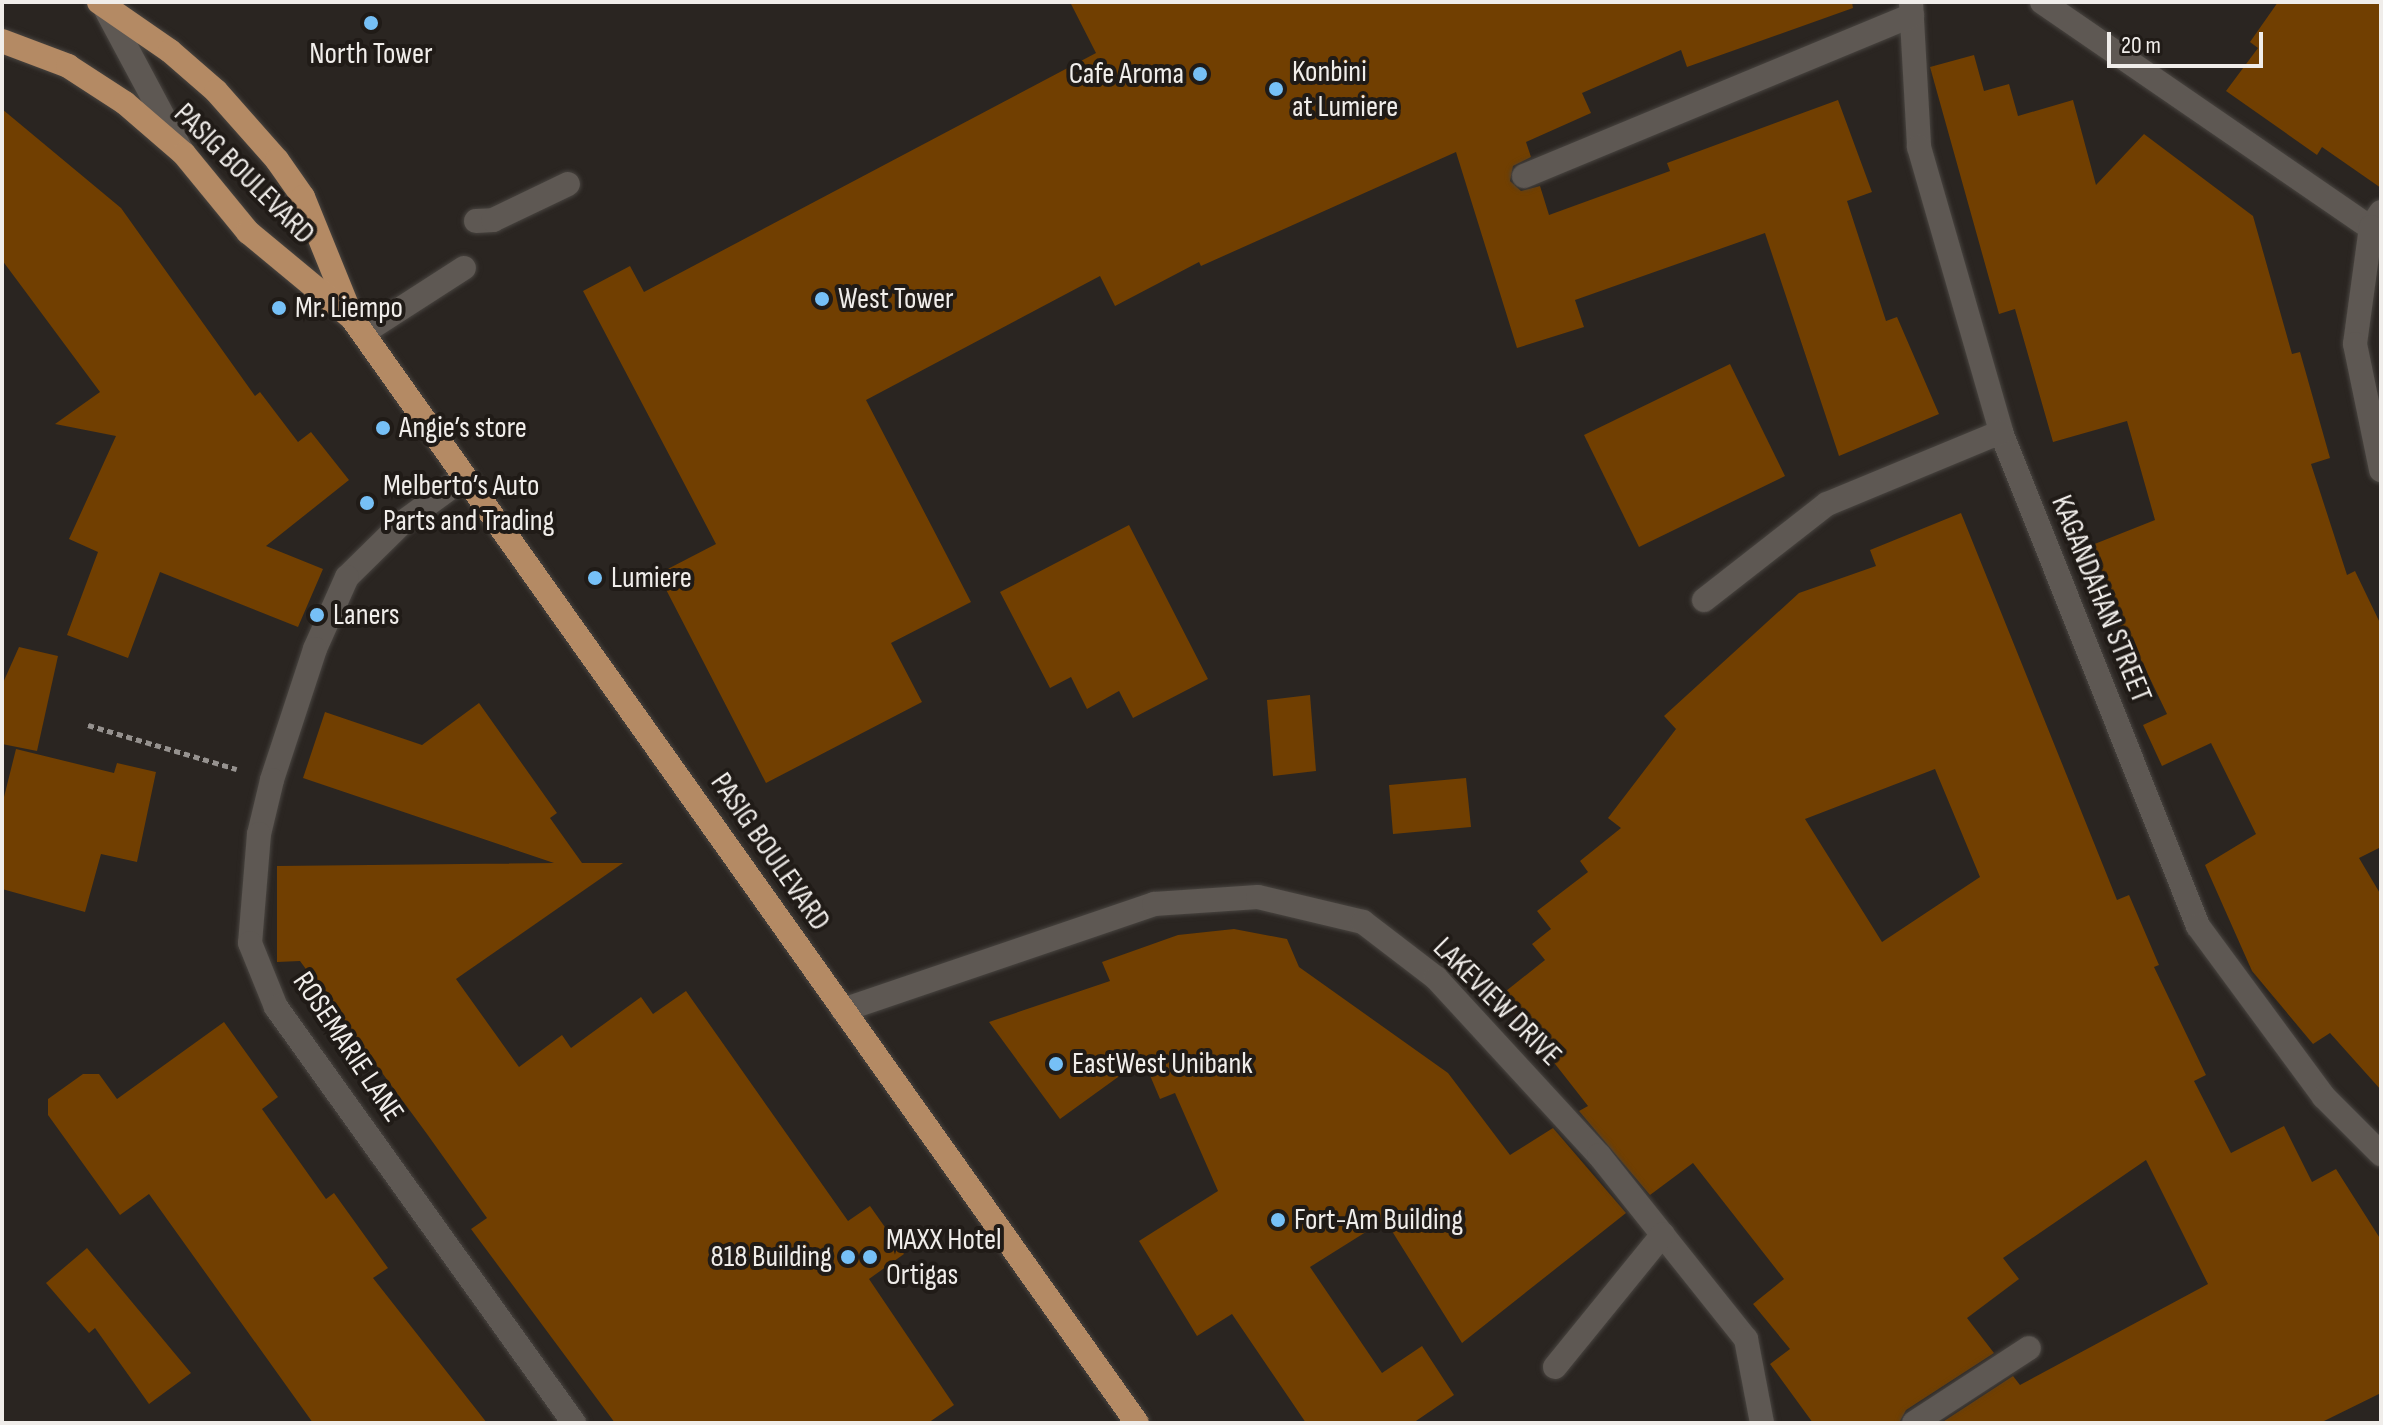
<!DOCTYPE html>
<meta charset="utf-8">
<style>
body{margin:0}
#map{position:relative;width:2383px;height:1425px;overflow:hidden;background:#2a2521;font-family:"Sofia Sans Condensed",sans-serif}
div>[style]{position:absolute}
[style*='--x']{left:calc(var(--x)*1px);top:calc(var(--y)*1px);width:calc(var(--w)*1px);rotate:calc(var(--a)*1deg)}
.building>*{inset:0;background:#713f01}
.path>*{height:5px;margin-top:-2.5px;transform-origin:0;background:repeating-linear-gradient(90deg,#96928f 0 6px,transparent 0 10px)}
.roads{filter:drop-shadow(0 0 2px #484440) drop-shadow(0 0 2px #484440)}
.minor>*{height:24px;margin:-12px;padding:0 12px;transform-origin:12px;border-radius:12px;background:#5e5853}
.major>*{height:24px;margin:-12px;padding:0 12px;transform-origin:12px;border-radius:12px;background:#b48a64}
.dots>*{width:22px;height:22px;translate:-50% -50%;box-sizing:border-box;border:4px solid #201b17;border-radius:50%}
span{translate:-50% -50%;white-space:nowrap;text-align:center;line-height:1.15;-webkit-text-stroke:8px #201b17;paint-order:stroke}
.poi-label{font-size:30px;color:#f0edea}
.left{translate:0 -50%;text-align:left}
.right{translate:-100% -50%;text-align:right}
.street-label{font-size:30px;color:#f0edea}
.frame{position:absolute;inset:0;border:4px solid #f0edea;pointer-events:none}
.scale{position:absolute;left:2107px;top:32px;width:156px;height:36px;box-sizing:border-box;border:4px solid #f0edea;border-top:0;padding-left:10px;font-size:24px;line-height:28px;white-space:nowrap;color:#f0edea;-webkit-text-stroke:6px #201b17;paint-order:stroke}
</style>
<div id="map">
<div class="building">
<div style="clip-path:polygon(1070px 2px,1852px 2px,1853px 8px,1687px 67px,1681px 50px,1582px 93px,1591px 113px,1526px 142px,1531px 157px,1513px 166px,1510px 181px,1521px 191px,1540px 186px,1549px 215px,1670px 171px,1667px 163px,1838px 100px,1872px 192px,1847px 201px,1886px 321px,1897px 317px,1939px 414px,1839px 456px,1765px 233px,1575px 300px,1584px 327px,1517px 348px,1456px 152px,1201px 266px,1199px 262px,1115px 306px,1100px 276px,866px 400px,971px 602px,891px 643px,922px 702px,766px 783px,658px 574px,716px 544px,583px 291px,630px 266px,644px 292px,1096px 53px)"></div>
<div style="clip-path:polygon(2278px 2px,2381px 2px,2381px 188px,2322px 147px,2317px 155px,2226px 91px,2258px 48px,2250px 42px)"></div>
<div style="clip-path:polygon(1974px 55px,1984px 91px,2009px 84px,2018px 116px,2073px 100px,2096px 185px,2144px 134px,2253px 216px,2292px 354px,2300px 352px,2330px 458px,2311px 464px,2347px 575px,2355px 571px,2381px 625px,2381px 847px,2359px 858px,2381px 895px,2381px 1090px,2330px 1033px,2313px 1044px,2252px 971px,2205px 865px,2256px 834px,2211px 743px,2162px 766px,2143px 725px,2167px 714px,2126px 629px,2120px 632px,2087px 547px,2155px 520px,2127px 421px,2053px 442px,2015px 309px,1999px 314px,1930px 67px)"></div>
<div style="clip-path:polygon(2px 109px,121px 208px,255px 396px,260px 392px,298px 442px,311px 432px,349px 480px,266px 546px,323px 569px,298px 627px,160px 572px,128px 658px,67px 635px,98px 552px,69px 539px,116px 436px,55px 424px,100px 392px,2px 260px)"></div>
<div style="clip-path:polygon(1730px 364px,1785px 476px,1639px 547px,1584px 435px)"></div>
<div style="clip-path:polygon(evenodd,1961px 513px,2117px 900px,2129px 895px,2159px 965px,2154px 967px,2206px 1075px,2194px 1081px,2231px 1153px,2284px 1126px,2312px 1182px,2336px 1169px,2381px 1240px,2381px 1393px,2320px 1423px,1941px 1423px,2013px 1376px,2020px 1385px,2208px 1284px,2146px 1160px,2003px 1258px,2019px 1279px,1967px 1318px,1994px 1353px,1906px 1410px,1899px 1423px,1813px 1423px,1770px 1364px,1790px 1349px,1753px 1304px,1784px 1279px,1693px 1163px,1650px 1195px,1579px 1111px,1588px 1106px,1501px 995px,1545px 960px,1532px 944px,1551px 929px,1537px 911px,1588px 872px,1580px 861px,1621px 828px,1608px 818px,1676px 729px,1664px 716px,1799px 593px,1876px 566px,1870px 550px,1961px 513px,1935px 769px,1980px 877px,1882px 942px,1805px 819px,1935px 769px)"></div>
<div style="clip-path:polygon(1129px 525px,1208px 679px,1133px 718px,1119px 691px,1087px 709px,1071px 677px,1050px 688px,1000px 592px)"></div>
<div style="clip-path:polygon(19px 647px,58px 656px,37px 751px,2px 744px,2px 685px)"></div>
<div style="clip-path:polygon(1310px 695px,1316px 771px,1273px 776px,1267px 700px)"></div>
<div style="clip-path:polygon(479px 703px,557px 813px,550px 818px,582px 863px,623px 863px,456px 979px,519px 1067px,562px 1035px,571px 1048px,641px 997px,653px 1014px,686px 991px,848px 1221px,870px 1206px,904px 1254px,869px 1279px,954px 1405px,928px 1423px,615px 1423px,471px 1229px,487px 1218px,427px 1134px,300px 961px,277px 962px,277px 866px,554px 863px,303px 778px,325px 712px,422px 745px)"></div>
<div style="clip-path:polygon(16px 749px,114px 773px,117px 763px,156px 772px,137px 862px,101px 854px,85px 912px,2px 889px,2px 805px)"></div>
<div style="clip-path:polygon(1466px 778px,1471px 827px,1393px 834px,1389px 785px)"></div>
<div style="clip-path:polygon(1234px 929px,1287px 939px,1299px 967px,1448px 1073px,1510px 1155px,1553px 1128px,1626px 1213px,1462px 1343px,1385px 1220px,1310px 1267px,1382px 1373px,1422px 1346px,1454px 1395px,1413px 1423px,1306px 1423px,1232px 1314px,1197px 1336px,1139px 1241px,1218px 1191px,1175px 1093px,1160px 1099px,1143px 1059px,1060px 1119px,989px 1022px,1110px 981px,1102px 962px,1178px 935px)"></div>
<div style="clip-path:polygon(224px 1022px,278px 1097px,262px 1109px,326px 1199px,334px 1193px,388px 1268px,373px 1278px,487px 1423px,313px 1423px,149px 1194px,120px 1215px,48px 1115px,48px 1099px,83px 1074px,99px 1074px,117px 1099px)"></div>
<div style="clip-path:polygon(87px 1248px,191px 1373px,149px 1404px,95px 1328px,89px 1333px,46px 1283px)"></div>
</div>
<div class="path">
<div style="--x:88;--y:725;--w:155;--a:16.5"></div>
</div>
<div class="roads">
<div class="minor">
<div style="--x:102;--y:2;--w:170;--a:61.9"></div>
<div style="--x:1911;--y:2;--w:145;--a:86.8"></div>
<div style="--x:1919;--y:147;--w:297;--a:73.9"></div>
<div style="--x:2001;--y:432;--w:532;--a:68.26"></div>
<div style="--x:2198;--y:926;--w:212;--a:53.6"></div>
<div style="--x:2324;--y:1097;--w:81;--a:45"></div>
<div style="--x:2042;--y:2;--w:411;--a:34.5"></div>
<div style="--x:1524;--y:176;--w:420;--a:-22.5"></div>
<div style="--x:2381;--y:212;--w:18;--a:124"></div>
<div style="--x:2371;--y:227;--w:118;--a:97.8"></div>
<div style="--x:2355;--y:344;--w:129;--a:78.3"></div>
<div style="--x:476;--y:221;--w:17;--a:-3"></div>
<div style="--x:493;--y:220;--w:83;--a:-25.6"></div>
<div style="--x:363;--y:333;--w:120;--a:-32.8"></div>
<div style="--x:465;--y:477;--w:78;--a:143.9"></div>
<div style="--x:402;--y:523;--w:77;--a:135.5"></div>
<div style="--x:347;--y:577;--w:79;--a:114"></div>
<div style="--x:315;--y:649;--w:138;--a:108.2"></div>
<div style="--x:272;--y:780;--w:56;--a:103.5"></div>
<div style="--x:259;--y:834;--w:109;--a:94.7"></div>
<div style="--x:250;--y:943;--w:69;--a:67.9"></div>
<div style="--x:276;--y:1007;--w:512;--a:54.38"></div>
<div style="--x:1704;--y:600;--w:156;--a:-38"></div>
<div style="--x:1827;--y:504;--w:188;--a:-22.5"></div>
<div style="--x:843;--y:1010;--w:329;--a:-18.8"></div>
<div style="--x:1154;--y:904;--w:104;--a:-3.9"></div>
<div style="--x:1258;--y:897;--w:108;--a:13.4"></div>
<div style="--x:1363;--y:922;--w:92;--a:37.5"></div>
<div style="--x:1436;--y:978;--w:241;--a:47.4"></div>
<div style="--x:1599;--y:1155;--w:236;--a:51.4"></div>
<div style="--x:1746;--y:1339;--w:86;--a:79.2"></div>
<div style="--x:1555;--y:1367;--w:171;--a:-50.9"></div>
<div style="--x:1914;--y:1423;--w:137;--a:-33.1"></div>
</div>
<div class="major">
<div style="--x:99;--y:2;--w:86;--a:34.6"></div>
<div style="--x:170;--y:51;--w:61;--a:41"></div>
<div style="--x:216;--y:91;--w:92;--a:48.5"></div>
<div style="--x:277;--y:160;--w:45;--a:54.9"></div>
<div style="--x:303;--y:197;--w:125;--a:67.9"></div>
<div style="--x:2;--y:41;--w:71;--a:20.7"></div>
<div style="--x:68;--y:66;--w:68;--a:33"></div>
<div style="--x:125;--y:103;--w:78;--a:40.8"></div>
<div style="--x:184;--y:154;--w:101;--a:50.6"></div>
<div style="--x:248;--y:232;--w:135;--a:39.6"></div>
<div style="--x:352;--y:318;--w:1355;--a:54.61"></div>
</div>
</div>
<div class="dots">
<div style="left:371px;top:23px;background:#76c0f6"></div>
<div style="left:1200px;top:74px;background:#76c0f6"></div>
<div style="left:1276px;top:89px;background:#76c0f6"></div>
<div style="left:822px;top:299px;background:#76c0f6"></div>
<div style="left:279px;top:308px;background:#76c0f6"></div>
<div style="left:383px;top:428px;background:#76c0f6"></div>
<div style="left:367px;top:503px;background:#76c0f6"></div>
<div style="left:595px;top:578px;background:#76c0f6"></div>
<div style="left:317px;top:615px;background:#76c0f6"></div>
<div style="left:1056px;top:1064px;background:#76c0f6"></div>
<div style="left:1278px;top:1220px;background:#76c0f6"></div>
<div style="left:848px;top:1257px;background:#76c0f6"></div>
<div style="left:870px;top:1257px;background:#76c0f6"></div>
</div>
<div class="poi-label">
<span style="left:371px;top:54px">North Tower</span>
<span class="left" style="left:1292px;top:89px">Konbini<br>at Lumiere</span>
<span class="right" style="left:1184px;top:74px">Cafe Aroma</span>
<span class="left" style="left:838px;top:299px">West Tower</span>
<span class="left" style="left:295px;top:308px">Mr. Liempo</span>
<span class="left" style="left:399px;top:428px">Angie’s store</span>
<span class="left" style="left:383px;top:503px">Melberto’s Auto<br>Parts and Trading</span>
<span class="left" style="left:611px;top:578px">Lumiere</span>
<span class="left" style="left:333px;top:615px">Laners</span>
<span class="left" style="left:1072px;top:1064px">EastWest Unibank</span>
<span class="left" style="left:1294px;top:1220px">Fort-Am Building</span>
<span class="left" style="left:886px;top:1257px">MAXX Hotel<br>Ortigas</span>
<span class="right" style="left:832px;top:1257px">818 Building</span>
</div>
<div class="street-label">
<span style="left:244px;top:174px;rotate:45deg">PASIG BOULEVARD</span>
<span style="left:2101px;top:599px;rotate:68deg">KAGANDAHAN STREET</span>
<span style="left:770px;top:852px;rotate:55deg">PASIG BOULEVARD</span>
<span style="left:1497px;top:1002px;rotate:45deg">LAKEVIEW DRIVE</span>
<span style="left:348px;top:1047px;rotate:56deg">ROSEMARIE LANE</span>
</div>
<div class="frame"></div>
<div class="scale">20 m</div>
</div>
